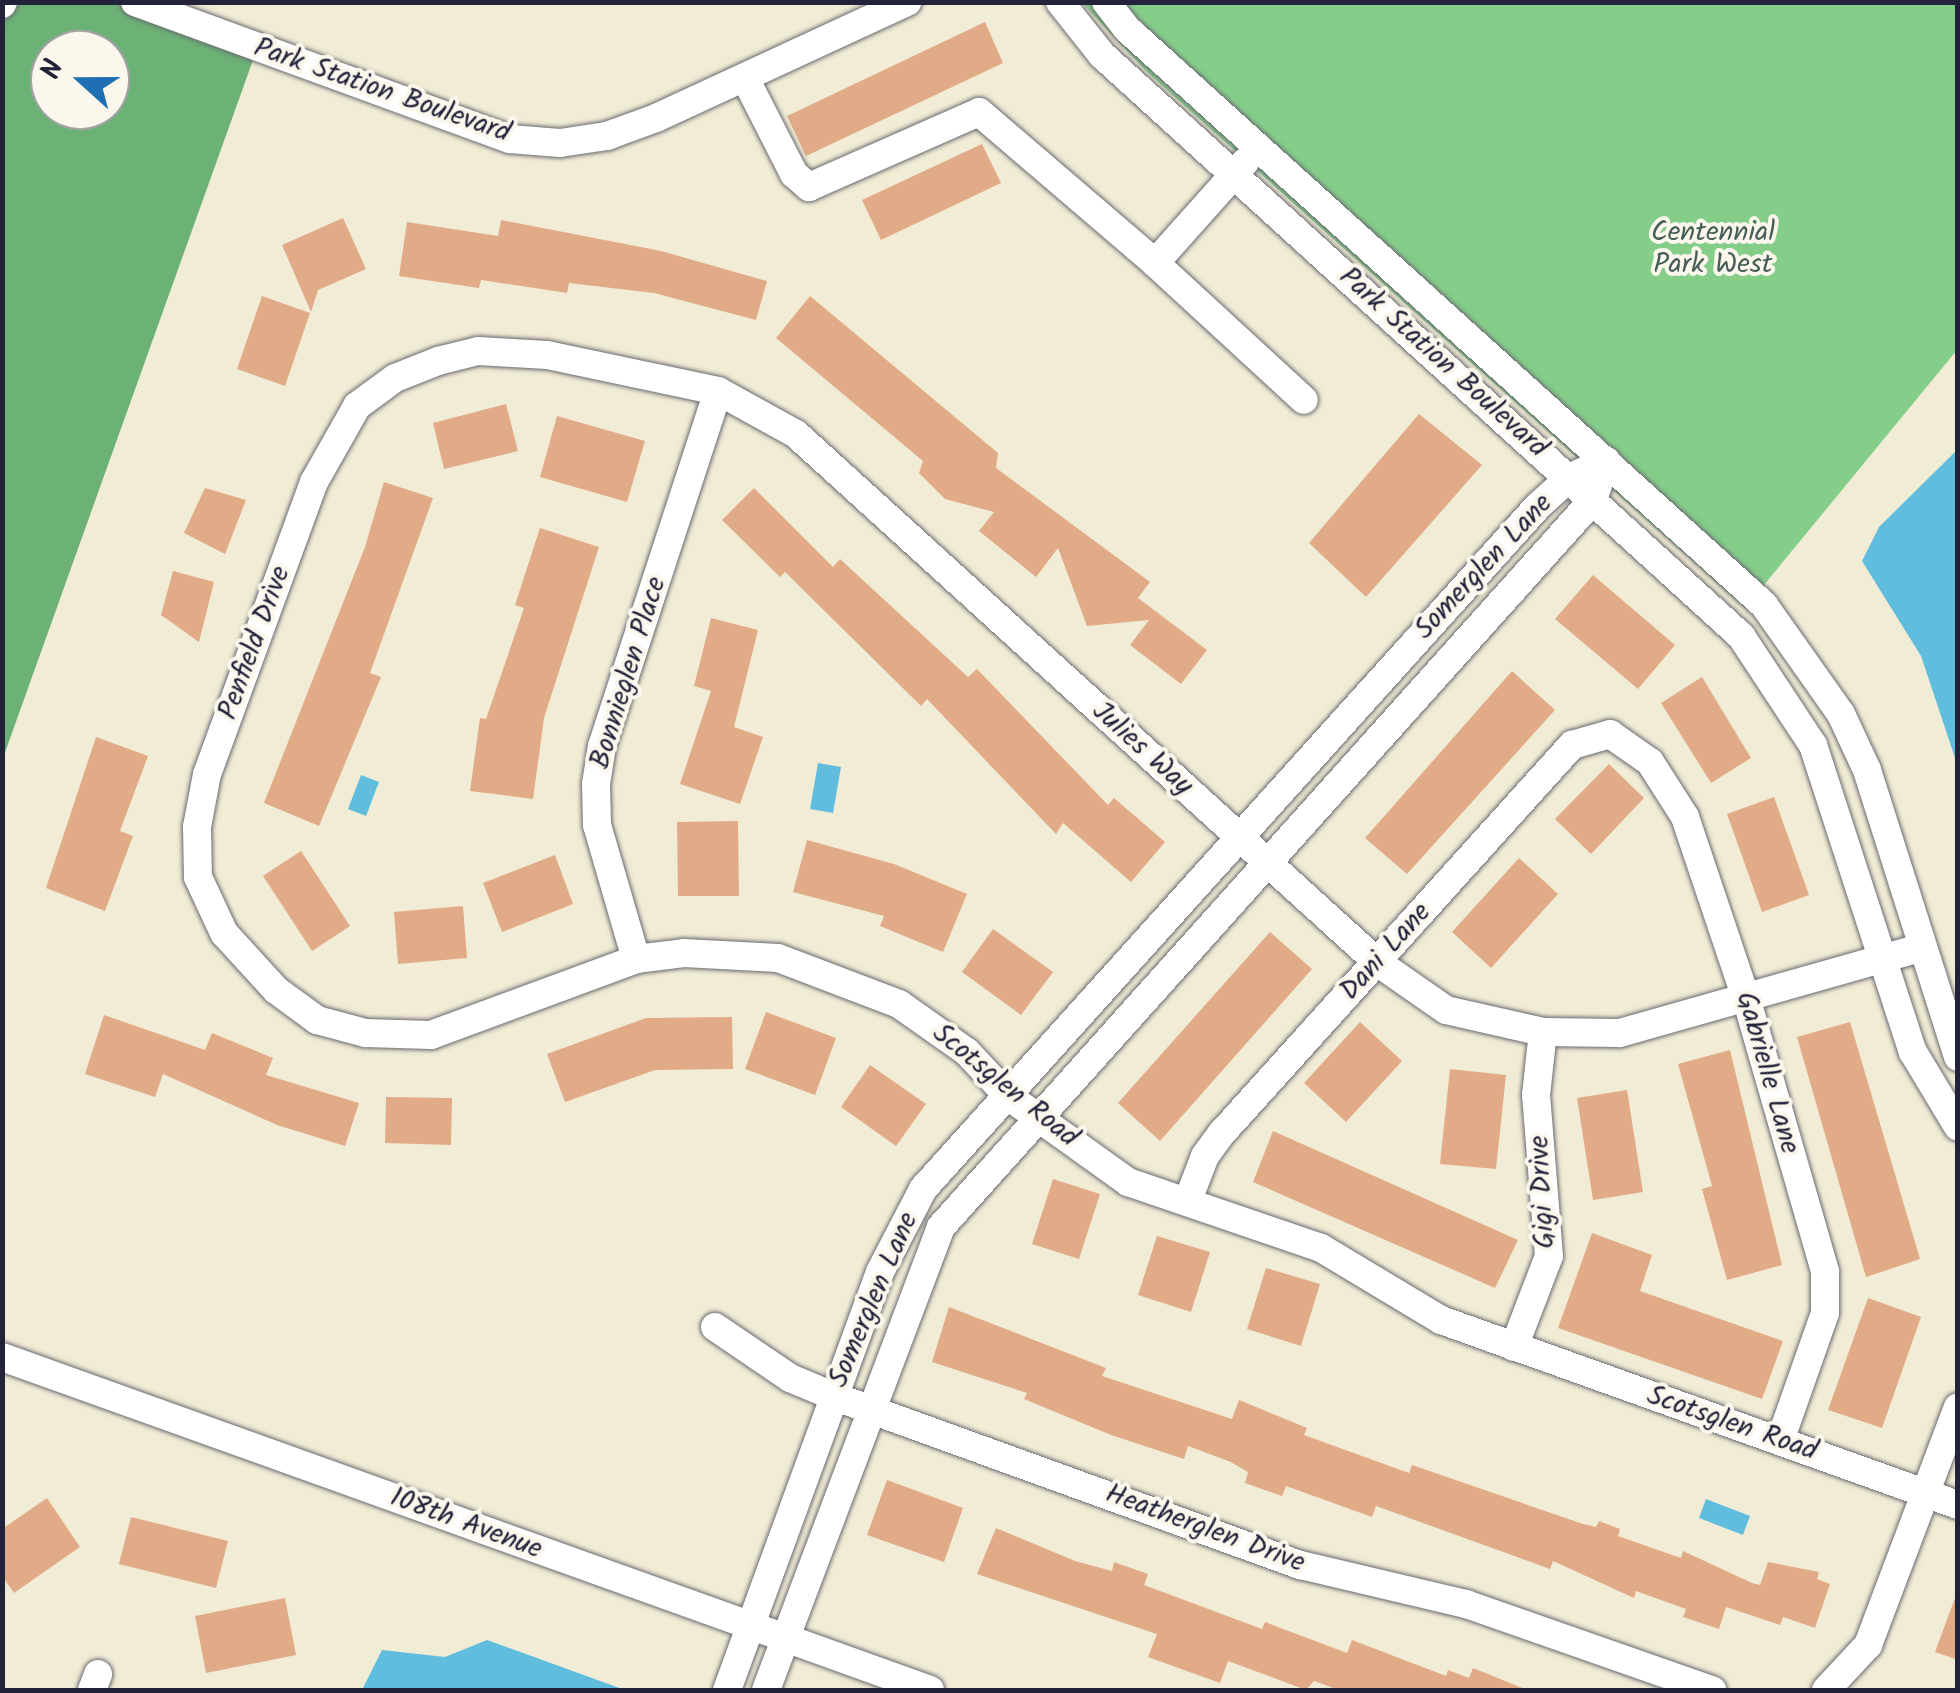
<!DOCTYPE html>
<style>
body{margin:0}
#map{position:relative;width:1960px;height:1693px;overflow:hidden;background:#f1ecd5;font-family:Kalam,sans-serif}
div>[style]{position:absolute}
[style*='--x']{left:calc(var(--x)*1px);top:calc(var(--y)*1px);width:calc(var(--w)*1px);rotate:calc(var(--a)*1deg)}
.green>*{inset:0;background:#85ce8a}
.forest>*{inset:0;background:#6cb176}
.water>*{inset:0;background:#60bdde}
.building>*{inset:0;background:#e2ab88}
.roads{filter:drop-shadow(0 0 2px #6a6971) drop-shadow(0 0 2px #6a6971)}
.minor>*{height:28px;margin:-14px;padding:0 14px;transform-origin:14px;border-radius:14px;background:#fff}
span{translate:-50% -50%;white-space:nowrap;text-align:center;line-height:1.15;-webkit-text-stroke:8px #fbf7ec;paint-order:stroke}
.street-label{font-size:28px;color:#22223b}
.park-label{font-size:28px;color:#455e57}
.frame{position:absolute;inset:0;border:5px solid #22223b;pointer-events:none}
.north{position:absolute;left:30px;top:30px;width:100px;height:100px;box-sizing:border-box;background:#fbf7ec;border:2px solid #a4a2a5;border-radius:50%;rotate:291deg;font-size:28px;font-weight:700;line-height:40px;text-align:center;color:#22223b}
.north::after{content:'';display:block;margin:auto;width:35px;height:45px;background:#1f6fb2;clip-path:polygon(50% 0,100% 100%,50% 72%,0 100%)}
</style>
<div id="map">
<div class="green">
<div style="clip-path:polygon(1082px 3px,1957px 3px,1957px 350px,1745px 608px,1148px 73px)"></div>
</div>
<div class="forest">
<div style="clip-path:polygon(evenodd,3px 3px,116px 3px,253px 60px,3px 758px,3px 3px,50px 50px,110px 50px,110px 110px,50px 110px,50px 50px)"></div>
</div>
<div class="water">
<div style="clip-path:polygon(1957px 450px,1957px 764px,1921px 656px,1862px 561px,1879px 527px)"></div>
<div style="clip-path:polygon(818px 763px,841px 767px,833px 813px,810px 809px)"></div>
<div style="clip-path:polygon(361px 775px,379px 782px,366px 816px,348px 809px)"></div>
<div style="clip-path:polygon(1706px 1499px,1750px 1516px,1743px 1535px,1699px 1518px)"></div>
<div style="clip-path:polygon(487px 1640px,625px 1690px,362px 1690px,382px 1650px,445px 1657px)"></div>
</div>
<div class="building">
<div style="clip-path:polygon(985px 22px,1003px 63px,806px 156px,787px 116px)"></div>
<div style="clip-path:polygon(982px 144px,1001px 183px,881px 240px,862px 200px)"></div>
<div style="clip-path:polygon(343px 218px,366px 269px,318px 290px,311px 312px,282px 245px)"></div>
<div style="clip-path:polygon(501px 220px,661px 251px,767px 281px,756px 320px,654px 293px,569px 283px,567px 293px,481px 280px,479px 288px,399px 276px,407px 222px,498px 236px)"></div>
<div style="clip-path:polygon(262px 296px,310px 313px,285px 386px,237px 369px)"></div>
<div style="clip-path:polygon(810px 296px,998px 453px,996px 468px,1150px 582px,1138px 598px,1207px 650px,1181px 684px,1130px 645px,1149px 620px,1087px 626px,1058px 548px,1036px 577px,979px 531px,994px 512px,945px 499px,919px 473px,923px 461px,776px 338px)"></div>
<div style="clip-path:polygon(506px 404px,518px 451px,444px 469px,433px 423px)"></div>
<div style="clip-path:polygon(1419px 414px,1482px 465px,1366px 597px,1309px 543px)"></div>
<div style="clip-path:polygon(557px 416px,645px 441px,627px 502px,540px 477px)"></div>
<div style="clip-path:polygon(384px 482px,433px 498px,370px 673px,381px 677px,319px 826px,264px 803px,365px 547px)"></div>
<div style="clip-path:polygon(205px 488px,246px 500px,225px 554px,184px 533px)"></div>
<div style="clip-path:polygon(754px 488px,833px 567px,840px 559px,968px 677px,977px 669px,1108px 805px,1114px 798px,1165px 842px,1131px 882px,1063px 823px,1056px 834px,927px 699px,921px 706px,785px 572px,780px 577px,722px 520px)"></div>
<div style="clip-path:polygon(540px 528px,599px 547px,544px 718px,533px 799px,470px 791px,480px 718px,486px 719px,524px 608px,515px 605px)"></div>
<div style="clip-path:polygon(173px 571px,214px 582px,199px 642px,161px 615px)"></div>
<div style="clip-path:polygon(1593px 575px,1675px 645px,1638px 689px,1555px 619px)"></div>
<div style="clip-path:polygon(711px 618px,758px 630px,734px 727px,763px 737px,740px 804px,680px 784px,711px 691px,694px 686px)"></div>
<div style="clip-path:polygon(1512px 671px,1555px 710px,1407px 874px,1365px 838px)"></div>
<div style="clip-path:polygon(1702px 677px,1751px 758px,1711px 783px,1661px 703px)"></div>
<div style="clip-path:polygon(96px 737px,148px 756px,120px 831px,133px 836px,105px 911px,46px 888px)"></div>
<div style="clip-path:polygon(1609px 764px,1644px 798px,1591px 854px,1555px 819px)"></div>
<div style="clip-path:polygon(1774px 797px,1809px 895px,1762px 912px,1727px 814px)"></div>
<div style="clip-path:polygon(738px 821px,739px 896px,678px 896px,677px 822px)"></div>
<div style="clip-path:polygon(807px 840px,894px 864px,967px 894px,943px 952px,880px 926px,884px 916px,793px 892px)"></div>
<div style="clip-path:polygon(301px 851px,350px 926px,312px 951px,263px 876px)"></div>
<div style="clip-path:polygon(555px 855px,573px 904px,502px 932px,483px 883px)"></div>
<div style="clip-path:polygon(1519px 858px,1558px 894px,1491px 968px,1452px 932px)"></div>
<div style="clip-path:polygon(463px 906px,467px 958px,398px 964px,394px 912px)"></div>
<div style="clip-path:polygon(993px 929px,1053px 972px,1021px 1015px,962px 972px)"></div>
<div style="clip-path:polygon(1270px 932px,1312px 969px,1160px 1141px,1118px 1103px)"></div>
<div style="clip-path:polygon(766px 1012px,836px 1038px,815px 1095px,745px 1069px)"></div>
<div style="clip-path:polygon(104px 1015px,205px 1050px,212px 1033px,273px 1058px,266px 1075px,359px 1103px,345px 1146px,277px 1125px,163px 1074px,155px 1097px,85px 1074px)"></div>
<div style="clip-path:polygon(732px 1017px,733px 1069px,655px 1070px,565px 1102px,547px 1054px,646px 1018px)"></div>
<div style="clip-path:polygon(1360px 1022px,1402px 1061px,1346px 1122px,1304px 1083px)"></div>
<div style="clip-path:polygon(1850px 1022px,1920px 1259px,1866px 1277px,1797px 1037px)"></div>
<div style="clip-path:polygon(1730px 1050px,1782px 1265px,1727px 1280px,1702px 1189px,1712px 1186px,1678px 1064px)"></div>
<div style="clip-path:polygon(870px 1065px,926px 1104px,896px 1146px,841px 1107px)"></div>
<div style="clip-path:polygon(1450px 1069px,1506px 1075px,1496px 1169px,1440px 1164px)"></div>
<div style="clip-path:polygon(1627px 1090px,1643px 1192px,1593px 1200px,1577px 1098px)"></div>
<div style="clip-path:polygon(386px 1097px,452px 1098px,451px 1145px,385px 1143px)"></div>
<div style="clip-path:polygon(1273px 1131px,1518px 1240px,1495px 1288px,1253px 1182px)"></div>
<div style="clip-path:polygon(1053px 1179px,1100px 1194px,1079px 1259px,1032px 1244px)"></div>
<div style="clip-path:polygon(1592px 1233px,1652px 1255px,1640px 1291px,1783px 1341px,1762px 1399px,1558px 1328px)"></div>
<div style="clip-path:polygon(1157px 1236px,1210px 1252px,1191px 1312px,1138px 1295px)"></div>
<div style="clip-path:polygon(1266px 1268px,1320px 1284px,1301px 1346px,1247px 1329px)"></div>
<div style="clip-path:polygon(1868px 1298px,1921px 1317px,1882px 1428px,1828px 1410px)"></div>
<div style="clip-path:polygon(949px 1307px,1106px 1368px,1102px 1376px,1232px 1419px,1239px 1400px,1307px 1428px,1304px 1435px,1409px 1473px,1412px 1465px,1583px 1524px,1596px 1527px,1599px 1521px,1620px 1529px,1618px 1536px,1681px 1558px,1683px 1551px,1752px 1583px,1760px 1585px,1768px 1562px,1819px 1572px,1817px 1579px,1830px 1584px,1815px 1628px,1783px 1617px,1780px 1625px,1726px 1607px,1719px 1629px,1683px 1617px,1686px 1609px,1636px 1591px,1634px 1598px,1553px 1561px,1550px 1569px,1376px 1506px,1372px 1517px,1286px 1486px,1282px 1496px,1245px 1483px,1248px 1472px,1231px 1462px,1188px 1446px,1184px 1459px,1111px 1435px,1024px 1399px,1027px 1393px,932px 1362px)"></div>
<div style="clip-path:polygon(887px 1480px,963px 1508px,944px 1562px,867px 1535px)"></div>
<div style="clip-path:polygon(47px 1498px,80px 1547px,14px 1593px,2px 1576px,2px 1529px)"></div>
<div style="clip-path:polygon(131px 1517px,228px 1541px,216px 1588px,119px 1564px)"></div>
<div style="clip-path:polygon(996px 1528px,1075px 1561px,1112px 1571px,1114px 1562px,1148px 1574px,1144px 1585px,1262px 1629px,1265px 1622px,1347px 1653px,1352px 1640px,1446px 1676px,1448px 1670px,1469px 1678px,1473px 1668px,1527px 1690px,1339px 1690px,1314px 1681px,1306px 1690px,1228px 1661px,1220px 1683px,1148px 1657px,1157px 1634px,977px 1574px)"></div>
<div style="clip-path:polygon(285px 1598px,296px 1655px,206px 1673px,195px 1616px)"></div>
<div style="clip-path:polygon(1955px 1598px,1958px 1598px,1958px 1660px,1935px 1652px)"></div>
</div>
<div class="roads">
<div class="minor">
<div style="--x:135;--y:2;--w:399;--a:20.1"></div>
<div style="--x:510;--y:139;--w:50;--a:4.6"></div>
<div style="--x:560;--y:143;--w:48;--a:-8.5"></div>
<div style="--x:607;--y:136;--w:52;--a:-20.2"></div>
<div style="--x:656;--y:118;--w:277;--a:-24.8"></div>
<div style="--x:1060;--y:2;--w:68;--a:51.6"></div>
<div style="--x:1102;--y:55;--w:864;--a:42.28"></div>
<div style="--x:1741;--y:636;--w:131;--a:56.6"></div>
<div style="--x:1813;--y:745;--w:323;--a:72"></div>
<div style="--x:1913;--y:1052;--w:87;--a:59"></div>
<div style="--x:1106;--y:2;--w:34;--a:52"></div>
<div style="--x:1127;--y:29;--w:859;--a:42.12"></div>
<div style="--x:1764;--y:605;--w:133;--a:54.8"></div>
<div style="--x:1841;--y:714;--w:62;--a:65.1"></div>
<div style="--x:1867;--y:770;--w:301;--a:72.4"></div>
<div style="--x:2;--y:4;--w:2;--a:-63"></div>
<div style="--x:745;--y:78;--w:108;--a:63"></div>
<div style="--x:794;--y:174;--w:20;--a:41"></div>
<div style="--x:809;--y:187;--w:186;--a:-23.8"></div>
<div style="--x:979;--y:112;--w:232;--a:40.6"></div>
<div style="--x:1155;--y:263;--w:135;--a:-48.3"></div>
<div style="--x:1155;--y:263;--w:202;--a:42.6"></div>
<div style="--x:1920;--y:948;--w:313;--a:164.2"></div>
<div style="--x:1619;--y:1033;--w:76;--a:-179.2"></div>
<div style="--x:1543;--y:1032;--w:99;--a:-167.2"></div>
<div style="--x:1446;--y:1010;--w:84;--a:-145.2"></div>
<div style="--x:1377;--y:962;--w:785;--a:-137.74"></div>
<div style="--x:796;--y:434;--w:89;--a:-151.1"></div>
<div style="--x:718;--y:391;--w:175;--a:-168.1"></div>
<div style="--x:547;--y:355;--w:69;--a:-176.7"></div>
<div style="--x:478;--y:351;--w:41;--a:166"></div>
<div style="--x:438;--y:361;--w:46;--a:158.4"></div>
<div style="--x:395;--y:378;--w:47;--a:143.6"></div>
<div style="--x:357;--y:406;--w:87;--a:119.5"></div>
<div style="--x:314;--y:482;--w:311;--a:110.1"></div>
<div style="--x:207;--y:774;--w:54;--a:100.7"></div>
<div style="--x:197;--y:827;--w:50;--a:88.9"></div>
<div style="--x:198;--y:877;--w:62;--a:65.1"></div>
<div style="--x:224;--y:933;--w:77;--a:47.6"></div>
<div style="--x:276;--y:990;--w:51;--a:36.2"></div>
<div style="--x:317;--y:1020;--w:50;--a:15.2"></div>
<div style="--x:365;--y:1033;--w:66;--a:1.7"></div>
<div style="--x:431;--y:1035;--w:219;--a:-20.3"></div>
<div style="--x:636;--y:959;--w:48;--a:-7.1"></div>
<div style="--x:684;--y:953;--w:94;--a:3"></div>
<div style="--x:778;--y:958;--w:129;--a:20.8"></div>
<div style="--x:899;--y:1004;--w:83;--a:35.2"></div>
<div style="--x:967;--y:1052;--w:60;--a:47"></div>
<div style="--x:1008;--y:1096;--w:148;--a:35.6"></div>
<div style="--x:1128;--y:1182;--w:204;--a:18.9"></div>
<div style="--x:1321;--y:1248;--w:140;--a:31"></div>
<div style="--x:1441;--y:1320;--w:549;--a:19.69"></div>
<div style="--x:636;--y:959;--w:140;--a:-106.2"></div>
<div style="--x:597;--y:825;--w:41;--a:-91.4"></div>
<div style="--x:596;--y:784;--w:38;--a:-81"></div>
<div style="--x:602;--y:746;--w:373;--a:-71.9"></div>
<div style="--x:1188;--y:1200;--w:47;--a:-68.9"></div>
<div style="--x:1205;--y:1156;--w:29;--a:-54"></div>
<div style="--x:1222;--y:1133;--w:523;--a:-47.95"></div>
<div style="--x:1572;--y:745;--w:40;--a:-16"></div>
<div style="--x:1610;--y:734;--w:49;--a:35"></div>
<div style="--x:1650;--y:762;--w:65;--a:57.5"></div>
<div style="--x:1685;--y:817;--w:194;--a:71.4"></div>
<div style="--x:1747;--y:1001;--w:282;--a:73.9"></div>
<div style="--x:1825;--y:1272;--w:41;--a:90"></div>
<div style="--x:1825;--y:1313;--w:136;--a:109.4"></div>
<div style="--x:715;--y:1327;--w:91;--a:34.2"></div>
<div style="--x:790;--y:1378;--w:47;--a:22.7"></div>
<div style="--x:833;--y:1396;--w:498;--a:19.9"></div>
<div style="--x:1301;--y:1565;--w:170;--a:13.3"></div>
<div style="--x:1466;--y:1604;--w:261;--a:19.3"></div>
<div style="--x:1514;--y:1347;--w:97;--a:-69"></div>
<div style="--x:1549;--y:1256;--w:162;--a:-94.6"></div>
<div style="--x:1536;--y:1095;--w:63;--a:-83.7"></div>
<div style="--x:2;--y:1357;--w:986;--a:19.74"></div>
<div style="--x:92;--y:1690;--w:17;--a:-69"></div>
<div style="--x:727;--y:1690;--w:445;--a:-69.9"></div>
<div style="--x:880;--y:1272;--w:93;--a:-62.6"></div>
<div style="--x:923;--y:1189;--w:918;--a:-48"></div>
<div style="--x:1537;--y:507;--w:43;--a:-42.2"></div>
<div style="--x:1569;--y:478;--w:41;--a:-24.7"></div>
<div style="--x:766;--y:1690;--w:495;--a:-69.3"></div>
<div style="--x:941;--y:1227;--w:977;--a:-48.11"></div>
<div style="--x:1593;--y:500;--w:41;--a:-71.6"></div>
<div style="--x:1826;--y:1690;--w:62;--a:-47"></div>
<div style="--x:1868;--y:1645;--w:254;--a:-69.3"></div>
</div>
</div>
<div class="street-label">
<span style="left:382px;top:91px;rotate:19deg">Park Station Boulevard</span>
<span style="left:1443px;top:363px;rotate:42deg">Park Station Boulevard</span>
<span style="left:1484px;top:567px;rotate:-47deg">Somerglen Lane</span>
<span style="left:255px;top:643px;rotate:-70deg">Penfield Drive</span>
<span style="left:629px;top:673px;rotate:-73deg">Bonnieglen Place</span>
<span style="left:1142px;top:749px;rotate:42deg">Julies Way</span>
<span style="left:1386px;top:952px;rotate:-48deg">Dani Lane</span>
<span style="left:1767px;top:1073px;rotate:74deg">Gabrielle Lane</span>
<span style="left:1005px;top:1086px;rotate:39deg">Scotsglen Road</span>
<span style="left:1543px;top:1192px;rotate:-93deg">Gigi Drive</span>
<span style="left:874px;top:1300px;rotate:-67deg">Somerglen Lane</span>
<span style="left:1732px;top:1424px;rotate:19deg">Scotsglen Road</span>
<span style="left:466px;top:1524px;rotate:20deg">108th Avenue</span>
<span style="left:1205px;top:1529px;rotate:20deg">Heatherglen Drive</span>
</div>
<div class="park-label">
<span style="left:1713px;top:249px">Centennial<br>Park West</span>
</div>
<div class="frame"></div>
<div class="north">N</div>
</div>
